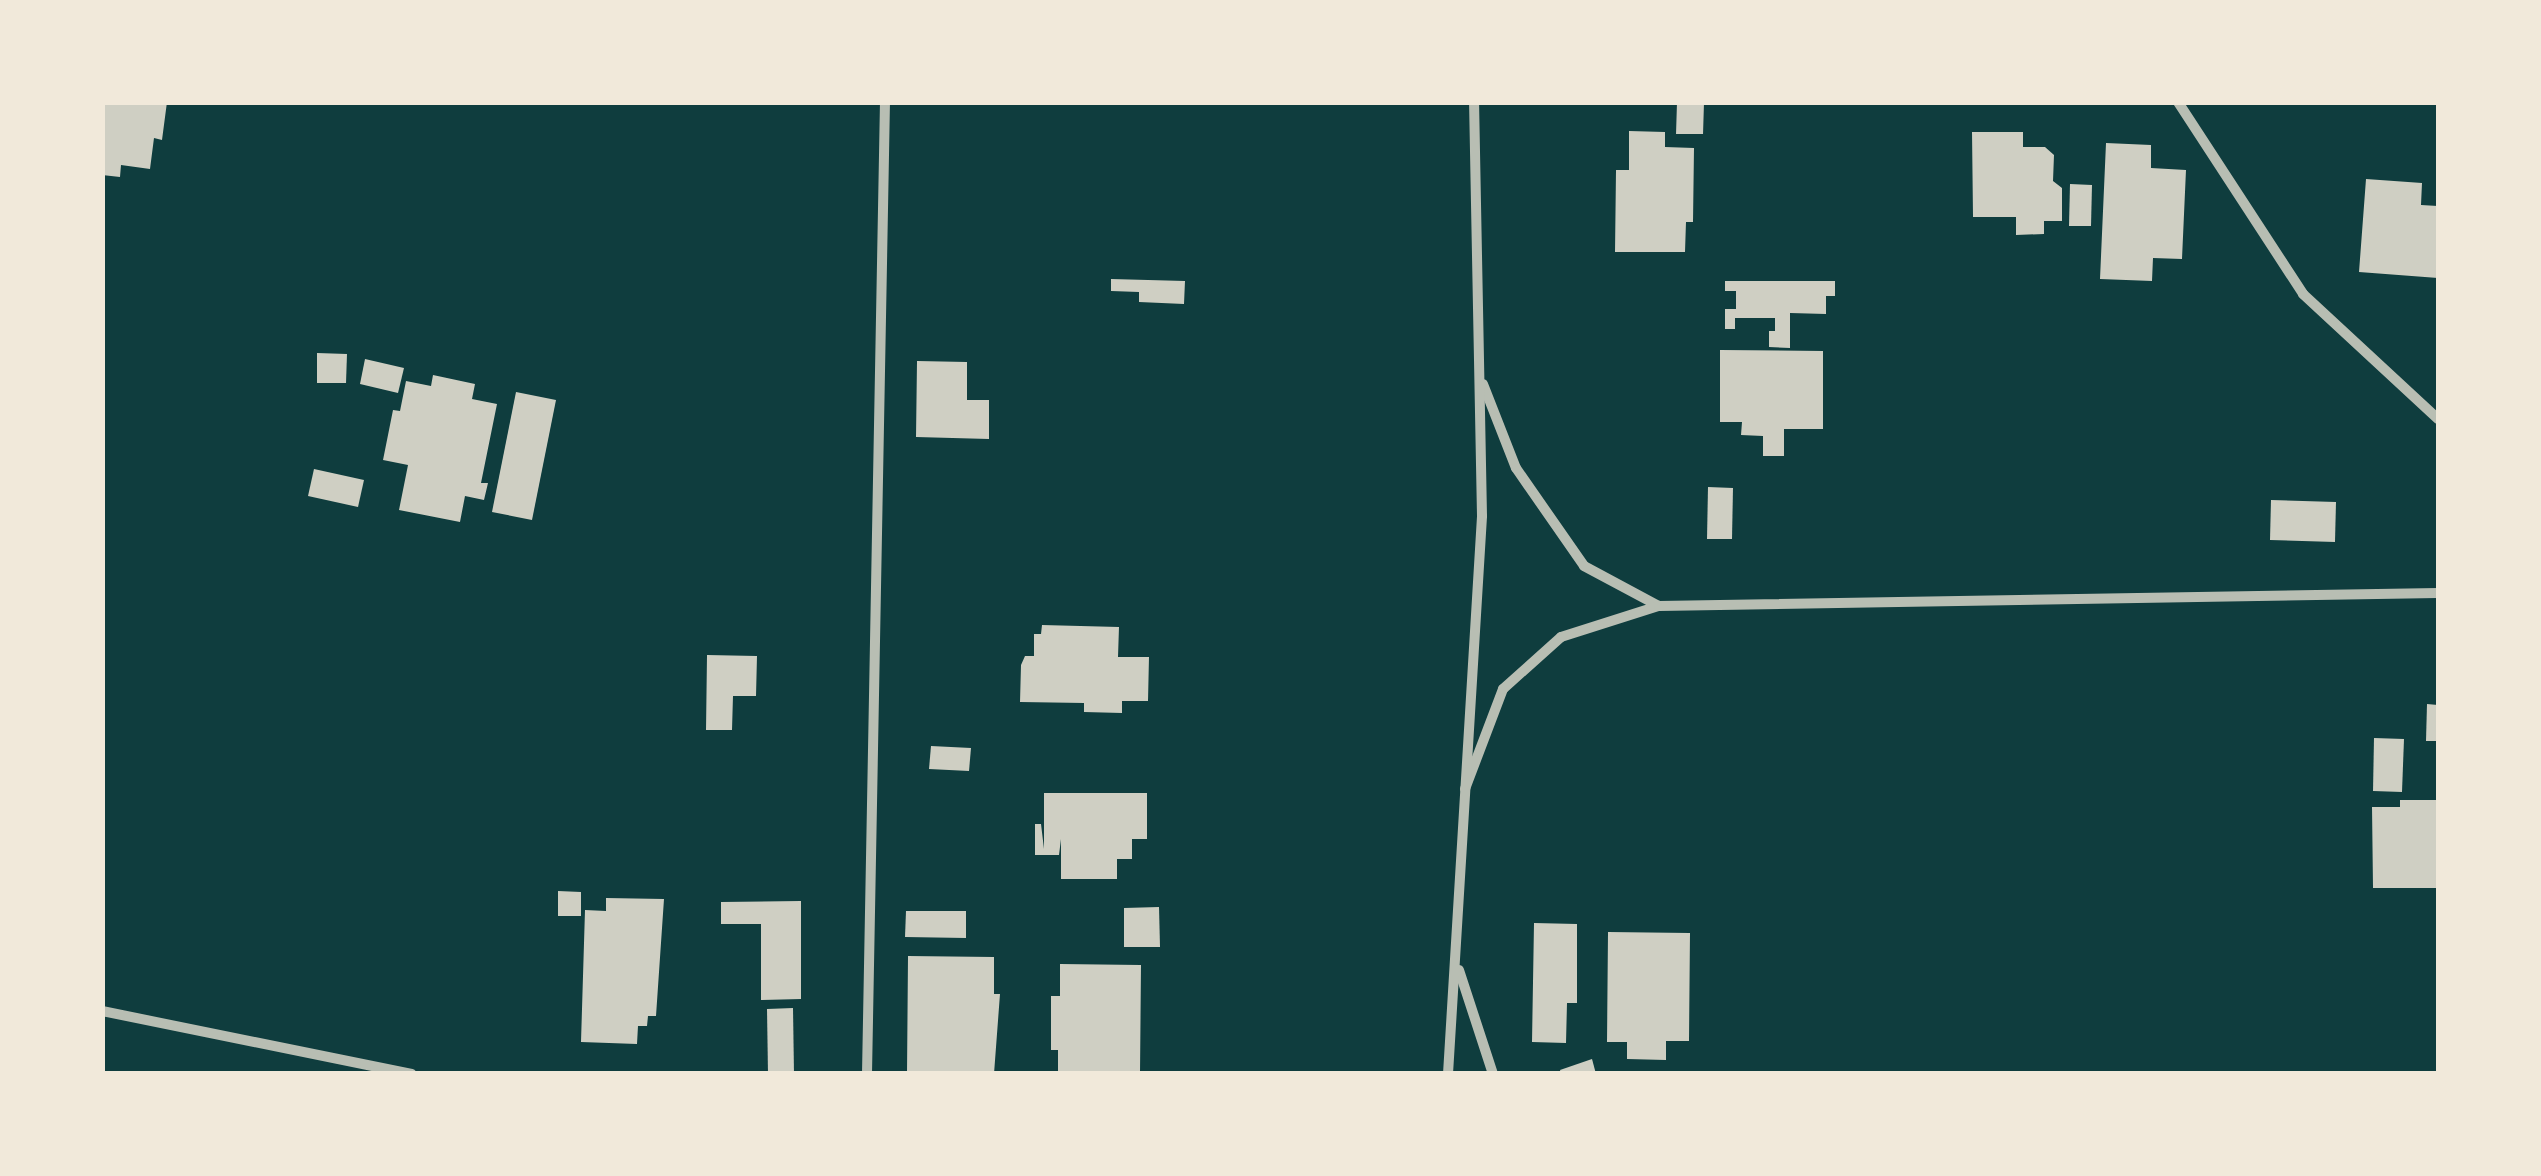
<!DOCTYPE html>
<style>
body{margin:0}
#map{position:relative;width:2541px;height:1176px;overflow:hidden;background:#0f3d3e;font-family:"Noto Sans",sans-serif}
div>[style]{position:absolute}
[style*='--x']{left:calc(var(--x)*1px);top:calc(var(--y)*1px);width:calc(var(--w)*1px);rotate:calc(var(--a)*1deg)}
.building>*{inset:0;background:#cfcfc3}
.minor>*{height:10px;margin:-5px;padding:0 5px;transform-origin:5px;border-radius:5px;background:#b8beb3}
span{translate:-50% -50%;white-space:nowrap;text-align:center;line-height:1.15;-webkit-text-stroke:10px #f1e9da;paint-order:stroke}
.frame{position:absolute;inset:0;border:105px solid #f1e9da;pointer-events:none}
</style>
<div id="map">
<div class="building">
<div style="clip-path:polygon(102px 102px,167px 102px,162px 140px,154px 138px,150px 169px,121px 165px,120px 177px,102px 175px)"></div>
<div style="clip-path:polygon(1677px 102px,1704px 102px,1703px 134px,1676px 134px)"></div>
<div style="clip-path:polygon(1629px 131px,1665px 132px,1665px 147px,1694px 148px,1693px 222px,1686px 222px,1685px 252px,1615px 252px,1616px 170px,1629px 170px)"></div>
<div style="clip-path:polygon(1972px 132px,2023px 132px,2023px 147px,2045px 147px,2054px 155px,2053px 181px,2062px 188px,2062px 221px,2044px 221px,2044px 234px,2016px 235px,2016px 217px,1973px 217px)"></div>
<div style="clip-path:polygon(2106px 143px,2151px 145px,2151px 168px,2186px 170px,2182px 259px,2153px 258px,2152px 281px,2100px 279px)"></div>
<div style="clip-path:polygon(2366px 179px,2422px 183px,2421px 205px,2438px 206px,2438px 278px,2359px 272px)"></div>
<div style="clip-path:polygon(2070px 184px,2092px 185px,2091px 226px,2069px 226px)"></div>
<div style="clip-path:polygon(1111px 279px,1185px 281px,1184px 304px,1139px 302px,1139px 292px,1111px 291px)"></div>
<div style="clip-path:polygon(1725px 281px,1835px 281px,1835px 296px,1826px 296px,1826px 314px,1790px 313px,1790px 348px,1769px 347px,1769px 331px,1775px 331px,1775px 318px,1735px 318px,1735px 329px,1725px 329px,1725px 309px,1736px 309px,1736px 291px,1725px 291px)"></div>
<div style="clip-path:polygon(1720px 350px,1823px 351px,1823px 429px,1784px 429px,1784px 456px,1763px 456px,1763px 436px,1741px 435px,1742px 422px,1720px 422px)"></div>
<div style="clip-path:polygon(317px 353px,347px 354px,346px 383px,317px 383px)"></div>
<div style="clip-path:polygon(365px 359px,404px 368px,398px 393px,360px 384px)"></div>
<div style="clip-path:polygon(917px 361px,967px 362px,967px 400px,989px 400px,989px 439px,916px 437px)"></div>
<div style="clip-path:polygon(433px 375px,475px 384px,472px 399px,497px 404px,481px 483px,488px 483px,484px 500px,465px 496px,460px 522px,399px 510px,408px 465px,383px 460px,393px 410px,400px 411px,406px 381px,431px 386px)"></div>
<div style="clip-path:polygon(516px 392px,556px 400px,532px 520px,492px 512px)"></div>
<div style="clip-path:polygon(314px 469px,364px 480px,358px 507px,308px 496px)"></div>
<div style="clip-path:polygon(1708px 487px,1733px 488px,1732px 539px,1707px 539px)"></div>
<div style="clip-path:polygon(2271px 500px,2336px 502px,2335px 542px,2270px 540px)"></div>
<div style="clip-path:polygon(1042px 625px,1119px 627px,1118px 657px,1149px 657px,1148px 701px,1122px 701px,1122px 713px,1084px 712px,1084px 703px,1020px 702px,1021px 665px,1025px 656px,1034px 656px,1034px 634px,1041px 634px)"></div>
<div style="clip-path:polygon(707px 655px,757px 656px,756px 696px,733px 696px,732px 730px,706px 730px)"></div>
<div style="clip-path:polygon(2427px 704px,2438px 705px,2438px 741px,2426px 741px)"></div>
<div style="clip-path:polygon(2374px 738px,2404px 739px,2402px 792px,2373px 791px)"></div>
<div style="clip-path:polygon(931px 746px,971px 748px,969px 771px,929px 769px)"></div>
<div style="clip-path:polygon(1044px 793px,1147px 793px,1147px 839px,1132px 839px,1132px 859px,1117px 859px,1117px 879px,1061px 879px,1061px 839px,1059px 855px,1035px 855px,1035px 824px,1041px 824px,1044px 849px)"></div>
<div style="clip-path:polygon(2400px 800px,2438px 800px,2438px 888px,2373px 888px,2372px 807px,2400px 807px)"></div>
<div style="clip-path:polygon(558px 891px,581px 892px,581px 916px,558px 916px)"></div>
<div style="clip-path:polygon(606px 898px,664px 899px,656px 1016px,648px 1016px,647px 1026px,638px 1026px,637px 1044px,581px 1042px,585px 910px,606px 911px)"></div>
<div style="clip-path:polygon(801px 901px,801px 999px,761px 1000px,761px 924px,721px 924px,721px 902px)"></div>
<div style="clip-path:polygon(1159px 907px,1160px 947px,1124px 947px,1124px 908px)"></div>
<div style="clip-path:polygon(906px 911px,966px 911px,966px 938px,905px 937px)"></div>
<div style="clip-path:polygon(1534px 923px,1577px 924px,1577px 1003px,1567px 1003px,1566px 1043px,1532px 1042px)"></div>
<div style="clip-path:polygon(1608px 932px,1690px 933px,1689px 1041px,1666px 1041px,1666px 1060px,1627px 1059px,1627px 1042px,1607px 1042px)"></div>
<div style="clip-path:polygon(908px 956px,994px 957px,994px 994px,1000px 994px,994px 1074px,907px 1074px)"></div>
<div style="clip-path:polygon(1060px 964px,1141px 965px,1140px 1074px,1058px 1074px,1058px 1050px,1051px 1050px,1051px 996px,1060px 996px)"></div>
<div style="clip-path:polygon(793px 1008px,794px 1074px,768px 1074px,767px 1009px)"></div>
<div style="clip-path:polygon(1592px 1059px,1596px 1074px,1561px 1074px,1560px 1070px)"></div>
</div>
<div class="minor">
<div style="--x:2178;--y:102;--w:229;--a:56.9"></div>
<div style="--x:2303;--y:294;--w:184;--a:42.8"></div>
<div style="--x:1483;--y:384;--w:90;--a:68.6"></div>
<div style="--x:1516;--y:468;--w:119;--a:55.2"></div>
<div style="--x:1584;--y:566;--w:85;--a:28.1"></div>
<div style="--x:1465;--y:789;--w:107;--a:-69.2"></div>
<div style="--x:1503;--y:689;--w:78;--a:-41.9"></div>
<div style="--x:1561;--y:637;--w:103;--a:-17.6"></div>
<div style="--x:1659;--y:606;--w:779;--a:-0.96"></div>
<div style="--x:1459;--y:970;--w:109;--a:71.9"></div>
<div style="--x:102;--y:1011;--w:316;--a:11.5"></div>
<div style="--x:867;--y:1074;--w:972;--a:-88.94"></div>
<div style="--x:1448;--y:1074;--w:559;--a:-86.51"></div>
<div style="--x:1482;--y:516;--w:414;--a:-91.1"></div>
</div>
<div class="frame"></div>
</div>
